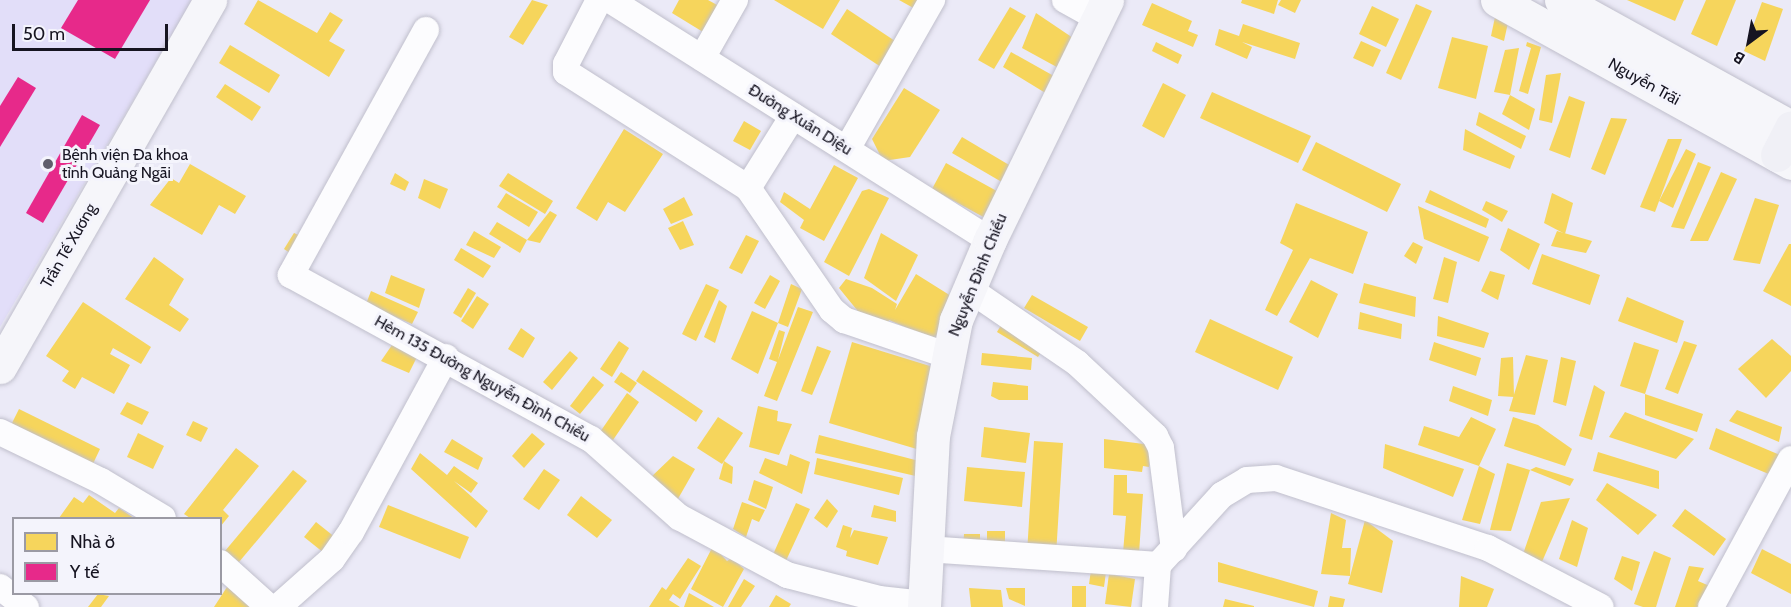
<!DOCTYPE html>
<meta charset="utf-8">
<style>
body{margin:0}
#map{position:relative;width:1791px;height:607px;overflow:hidden;background:#ebeaf7;font-family:Cabin,sans-serif}
div>[style]{position:absolute}
[style*='--x']{left:calc(var(--x)*1px);top:calc(var(--y)*1px);width:calc(var(--w)*1px);rotate:calc(var(--a)*1deg)}
.built>*{inset:0;background:#e2def9}
.homes>*{inset:0;background:#f6d55c}
.health>*{inset:0;background:#e7298a}
.roads{filter:drop-shadow(0 0 2px #c0bfcc) drop-shadow(0 0 2px #c0bfcc)}
.street>*{height:26px;margin:-13px;padding:0 13px;transform-origin:13px;border-radius:13px;background:#fcfcfe}
.secondary>*{height:33px;margin:-16.5px;padding:0 16.5px;transform-origin:16.5px;border-radius:16.5px;background:#f6f6fa}
.primary>*{height:33px;margin:-16.5px;padding:0 16.5px;transform-origin:16.5px;border-radius:16.5px;background:#f0f0f6}
.dots>*{width:16px;height:16px;translate:-50% -50%;box-sizing:border-box;border:3px solid #f4f4fc;border-radius:50%}
span{translate:-50% -50%;white-space:nowrap;text-align:center;line-height:1.15;-webkit-text-stroke:6px #f4f4fc;paint-order:stroke}
.street-label{font-size:16px;color:#161421}
.poi-label{font-size:16px;color:#161421}
.left{translate:0 -50%;text-align:left}
.legend{position:absolute;left:12px;top:517px;width:210px;height:78px;box-sizing:border-box;background:#f4f4fc;border:2px solid #9b9aa4;margin:0;padding:8px 10px;list-style:none;font-size:18px;color:#161421}
.legend li{display:flex;align-items:center;gap:12px;height:30px}
.legend b{width:30px;border:2px solid #9b9aa4}
.north{position:absolute;left:1719px;top:12px;width:60px;height:60px;-webkit-text-stroke:4px #f4f4fc;paint-order:stroke;rotate:212deg;font-size:16px;font-weight:700;line-height:24px;text-align:center;color:#161421}
.north::after{content:'';display:block;margin:auto;width:21px;height:27px;background:#161421;clip-path:polygon(50% 0,100% 100%,50% 72%,0 100%)}
.scale{position:absolute;left:12px;top:24px;width:156px;height:27px;box-sizing:border-box;border:3px solid #161421;border-top:0;padding-left:8px;font-size:18px;line-height:21px;white-space:nowrap;color:#161421;-webkit-text-stroke:4px #f4f4fc;paint-order:stroke}
</style>
<div id="map">
<div class="built">
<div style="clip-path:polygon(0 0,192px 0,0 327px)"></div>
</div>
<div class="homes">
<div style="clip-path:polygon(258px 0,317px 33px,330px 12px,343px 20px,329px 41px,345px 50px,329px 77px,244px 24px)"></div>
<div style="clip-path:polygon(532px 0,548px 5px,523px 45px,509px 37px)"></div>
<div style="clip-path:polygon(679px 0,708px 0,719px 6px,703px 32px,672px 13px)"></div>
<div style="clip-path:polygon(774px 0,840px 0,823px 29px)"></div>
<div style="clip-path:polygon(899px 0,923px 0,917px 10px)"></div>
<div style="clip-path:polygon(1242px 0,1278px 0,1274px 14px,1241px 3px)"></div>
<div style="clip-path:polygon(1281px 0,1301px 0,1295px 13px,1278px 5px)"></div>
<div style="clip-path:polygon(1627px 0,1684px 0,1675px 21px)"></div>
<div style="clip-path:polygon(1706px 0,1736px 0,1717px 46px,1691px 34px)"></div>
<div style="clip-path:polygon(1762px 2px,1783px 9px,1765px 61px,1744px 51px)"></div>
<div style="clip-path:polygon(1152px 3px,1192px 21px,1188px 31px,1198px 35px,1193px 47px,1142px 25px)"></div>
<div style="clip-path:polygon(1416px 4px,1432px 11px,1401px 80px,1386px 73px)"></div>
<div style="clip-path:polygon(1372px 6px,1399px 19px,1386px 47px,1359px 34px)"></div>
<div style="clip-path:polygon(1010px 7px,1026px 16px,994px 69px,978px 60px)"></div>
<div style="clip-path:polygon(847px 9px,898px 43px,881px 67px,831px 34px)"></div>
<div style="clip-path:polygon(1036px 13px,1079px 42px,1064px 71px,1022px 48px)"></div>
<div style="clip-path:polygon(1495px 17px,1509px 18px,1504px 41px,1491px 36px)"></div>
<div style="clip-path:polygon(1243px 24px,1300px 43px,1295px 59px,1242px 42px,1252px 47px,1247px 59px,1215px 45px,1219px 29px,1239px 36px)"></div>
<div style="clip-path:polygon(1452px 37px,1488px 46px,1476px 99px,1438px 88px)"></div>
<div style="clip-path:polygon(1361px 41px,1381px 50px,1373px 67px,1353px 58px)"></div>
<div style="clip-path:polygon(1156px 42px,1182px 55px,1178px 64px,1152px 51px)"></div>
<div style="clip-path:polygon(1527px 42px,1541px 47px,1528px 94px,1519px 91px,1531px 48px,1526px 46px)"></div>
<div style="clip-path:polygon(230px 45px,280px 75px,269px 93px,219px 63px)"></div>
<div style="clip-path:polygon(1519px 48px,1510px 95px,1494px 92px,1505px 50px)"></div>
<div style="clip-path:polygon(1011px 52px,1061px 80px,1052px 97px,1003px 67px)"></div>
<div style="clip-path:polygon(1561px 73px,1552px 123px,1539px 120px,1546px 75px)"></div>
<div style="clip-path:polygon(1163px 83px,1186px 95px,1164px 138px,1142px 126px)"></div>
<div style="clip-path:polygon(225px 84px,261px 107px,252px 121px,216px 97px)"></div>
<div style="clip-path:polygon(904px 88px,940px 110px,910px 157px,883px 161px,872px 139px)"></div>
<div style="clip-path:polygon(1212px 92px,1311px 136px,1298px 163px,1200px 118px)"></div>
<div style="clip-path:polygon(1510px 95px,1535px 109px,1529px 130px,1502px 114px)"></div>
<div style="clip-path:polygon(1569px 96px,1585px 102px,1570px 158px,1549px 150px)"></div>
<div style="clip-path:polygon(1479px 112px,1526px 136px,1521px 149px,1476px 125px)"></div>
<div style="clip-path:polygon(1611px 118px,1627px 119px,1605px 175px,1591px 169px)"></div>
<div style="clip-path:polygon(744px 121px,761px 131px,750px 150px,733px 141px)"></div>
<div style="clip-path:polygon(624px 129px,663px 154px,625px 212px,608px 202px,597px 221px,576px 208px)"></div>
<div style="clip-path:polygon(1465px 129px,1515px 156px,1510px 169px,1463px 150px)"></div>
<div style="clip-path:polygon(962px 137px,1021px 172px,1012px 188px,952px 153px)"></div>
<div style="clip-path:polygon(1668px 139px,1682px 139px,1655px 212px,1640px 207px)"></div>
<div style="clip-path:polygon(1316px 142px,1401px 184px,1387px 212px,1302px 170px)"></div>
<div style="clip-path:polygon(1686px 149px,1696px 154px,1673px 208px,1659px 201px)"></div>
<div style="clip-path:polygon(1698px 162px,1711px 167px,1684px 229px,1671px 227px)"></div>
<div style="clip-path:polygon(946px 163px,1004px 195px,987px 219px,932px 189px)"></div>
<div style="clip-path:polygon(190px 164px,246px 196px,235px 214px,219px 205px,202px 235px,150px 205px,171px 178px,179px 183px)"></div>
<div style="clip-path:polygon(834px 165px,858px 178px,824px 241px,800px 228px,804px 220px,780px 202px,784px 192px,810px 209px)"></div>
<div style="clip-path:polygon(1721px 172px,1737px 179px,1708px 241px,1690px 241px)"></div>
<div style="clip-path:polygon(395px 173px,409px 182px,405px 191px,390px 184px)"></div>
<div style="clip-path:polygon(508px 173px,553px 201px,545px 214px,499px 186px)"></div>
<div style="clip-path:polygon(424px 179px,448px 189px,440px 209px,418px 198px)"></div>
<div style="clip-path:polygon(869px 189px,889px 198px,849px 276px,824px 262px,862px 191px)"></div>
<div style="clip-path:polygon(1430px 190px,1489px 219px,1486px 228px,1425px 202px)"></div>
<div style="clip-path:polygon(506px 193px,538px 212px,529px 227px,497px 207px)"></div>
<div style="clip-path:polygon(1552px 193px,1573px 203px,1565px 234px,1544px 223px)"></div>
<div style="clip-path:polygon(684px 197px,693px 215px,671px 224px,663px 209px)"></div>
<div style="clip-path:polygon(1755px 198px,1779px 205px,1760px 264px,1733px 260px)"></div>
<div style="clip-path:polygon(1486px 201px,1508px 211px,1502px 222px,1482px 210px)"></div>
<div style="clip-path:polygon(1296px 203px,1368px 232px,1353px 274px,1310px 258px,1277px 316px,1265px 310px,1293px 250px,1280px 243px)"></div>
<div style="clip-path:polygon(1418px 206px,1489px 237px,1479px 262px,1424px 239px)"></div>
<div style="clip-path:polygon(550px 211px,557px 215px,540px 243px,527px 240px)"></div>
<div style="clip-path:polygon(683px 221px,694px 245px,680px 250px,668px 228px)"></div>
<div style="clip-path:polygon(497px 222px,527px 240px,520px 253px,489px 234px)"></div>
<div style="clip-path:polygon(1508px 228px,1540px 244px,1529px 270px,1500px 250px)"></div>
<div style="clip-path:polygon(474px 231px,501px 247px,494px 258px,466px 245px)"></div>
<div style="clip-path:polygon(1557px 231px,1592px 241px,1586px 253px,1551px 246px)"></div>
<div style="clip-path:polygon(294px 233px,309px 240px,299px 259px,284px 249px)"></div>
<div style="clip-path:polygon(881px 233px,918px 255px,896px 301px,864px 278px)"></div>
<div style="clip-path:polygon(746px 235px,759px 241px,742px 274px,729px 268px)"></div>
<div style="clip-path:polygon(1413px 242px,1423px 247px,1416px 264px,1404px 256px)"></div>
<div style="clip-path:polygon(1789px 244px,1791px 244px,1791px 306px,1763px 291px)"></div>
<div style="clip-path:polygon(461px 248px,491px 266px,483px 278px,454px 260px)"></div>
<div style="clip-path:polygon(1542px 254px,1600px 275px,1590px 305px,1532px 284px)"></div>
<div style="clip-path:polygon(154px 257px,184px 279px,169px 305px,189px 319px,180px 332px,125px 299px)"></div>
<div style="clip-path:polygon(1444px 257px,1457px 262px,1448px 303px,1433px 299px)"></div>
<div style="clip-path:polygon(1490px 271px,1505px 275px,1498px 300px,1481px 291px)"></div>
<div style="clip-path:polygon(916px 274px,959px 301px,939px 342px,889px 320px,884px 330px,861px 315px,839px 288px,846px 279px,872px 288px,897px 304px,895px 310px)"></div>
<div style="clip-path:polygon(391px 275px,425px 289px,419px 308px,385px 293px)"></div>
<div style="clip-path:polygon(770px 275px,780px 281px,765px 309px,754px 303px)"></div>
<div style="clip-path:polygon(1311px 280px,1338px 294px,1318px 338px,1289px 322px)"></div>
<div style="clip-path:polygon(1364px 283px,1416px 297px,1415px 317px,1359px 303px)"></div>
<div style="clip-path:polygon(706px 284px,719px 290px,696px 341px,682px 334px)"></div>
<div style="clip-path:polygon(791px 284px,802px 289px,788px 327px,778px 323px)"></div>
<div style="clip-path:polygon(468px 288px,476px 293px,461px 318px,453px 313px)"></div>
<div style="clip-path:polygon(371px 291px,418px 312px,412px 324px,366px 304px)"></div>
<div style="clip-path:polygon(1032px 295px,1088px 327px,1080px 341px,1024px 308px)"></div>
<div style="clip-path:polygon(477px 296px,489px 304px,473px 329px,461px 321px)"></div>
<div style="clip-path:polygon(1627px 297px,1684px 321px,1677px 343px,1618px 321px)"></div>
<div style="clip-path:polygon(719px 300px,727px 306px,715px 343px,704px 337px)"></div>
<div style="clip-path:polygon(83px 302px,151px 347px,141px 364px,113px 348px,110px 354px,130px 365px,114px 394px,82px 377px,75px 389px,62px 381px,69px 371px,46px 356px)"></div>
<div style="clip-path:polygon(798px 307px,813px 312px,777px 401px,764px 396px,777px 362px,769px 359px,779px 330px,785px 332px,778px 360px)"></div>
<div style="clip-path:polygon(752px 311px,778px 323px,758px 374px,731px 359px)"></div>
<div style="clip-path:polygon(1360px 312px,1402px 324px,1401px 339px,1358px 329px)"></div>
<div style="clip-path:polygon(1438px 316px,1489px 333px,1484px 348px,1437px 336px)"></div>
<div style="clip-path:polygon(1210px 319px,1293px 357px,1278px 390px,1195px 352px)"></div>
<div style="clip-path:polygon(1004px 320px,1046px 345px,1038px 357px,997px 332px)"></div>
<div style="clip-path:polygon(521px 328px,535px 338px,523px 358px,508px 349px)"></div>
<div style="clip-path:polygon(1772px 339px,1791px 356px,1791px 371px,1766px 398px,1738px 369px)"></div>
<div style="clip-path:polygon(619px 341px,629px 348px,612px 377px,600px 369px)"></div>
<div style="clip-path:polygon(1684px 341px,1697px 345px,1678px 394px,1665px 389px)"></div>
<div style="clip-path:polygon(852px 342px,943px 370px,920px 450px,829px 423px)"></div>
<div style="clip-path:polygon(1434px 342px,1481px 358px,1476px 376px,1429px 360px)"></div>
<div style="clip-path:polygon(1634px 342px,1659px 350px,1645px 394px,1620px 386px)"></div>
<div style="clip-path:polygon(392px 345px,417px 357px,409px 373px,381px 361px)"></div>
<div style="clip-path:polygon(817px 346px,831px 351px,812px 395px,801px 391px)"></div>
<div style="clip-path:polygon(570px 351px,578px 358px,552px 390px,543px 382px)"></div>
<div style="clip-path:polygon(982px 353px,1032px 358px,1031px 370px,981px 365px)"></div>
<div style="clip-path:polygon(1526px 355px,1548px 360px,1535px 415px,1509px 411px)"></div>
<div style="clip-path:polygon(1513px 357px,1514px 397px,1498px 396px,1501px 358px)"></div>
<div style="clip-path:polygon(1561px 357px,1576px 361px,1566px 406px,1553px 402px)"></div>
<div style="clip-path:polygon(643px 370px,703px 411px,696px 422px,636px 381px)"></div>
<div style="clip-path:polygon(621px 372px,637px 383px,630px 393px,614px 382px)"></div>
<div style="clip-path:polygon(593px 376px,604px 385px,580px 414px,570px 406px)"></div>
<div style="clip-path:polygon(993px 382px,1028px 386px,1028px 400px,999px 400px,991px 396px)"></div>
<div style="clip-path:polygon(1594px 385px,1605px 392px,1592px 440px,1579px 436px)"></div>
<div style="clip-path:polygon(1453px 386px,1492px 400px,1488px 416px,1449px 401px)"></div>
<div style="clip-path:polygon(627px 393px,639px 402px,613px 440px,600px 432px)"></div>
<div style="clip-path:polygon(1645px 394px,1703px 414px,1697px 432px,1645px 415px)"></div>
<div style="clip-path:polygon(127px 402px,149px 412px,142px 425px,120px 414px)"></div>
<div style="clip-path:polygon(758px 406px,778px 411px,777px 421px,792px 424px,779px 455px,749px 447px)"></div>
<div style="clip-path:polygon(19px 409px,100px 449px,90px 470px,9px 429px)"></div>
<div style="clip-path:polygon(1737px 410px,1782px 427px,1779px 442px,1729px 421px)"></div>
<div style="clip-path:polygon(1625px 412px,1694px 439px,1676px 459px,1609px 437px)"></div>
<div style="clip-path:polygon(718px 417px,743px 433px,722px 464px,697px 448px)"></div>
<div style="clip-path:polygon(1471px 417px,1496px 429px,1479px 466px,1418px 445px,1424px 426px,1459px 437px)"></div>
<div style="clip-path:polygon(1513px 417px,1538px 425px,1572px 449px,1565px 466px,1504px 446px)"></div>
<div style="clip-path:polygon(193px 421px,208px 428px,201px 442px,186px 435px)"></div>
<div style="clip-path:polygon(984px 427px,1030px 433px,1026px 463px,981px 457px)"></div>
<div style="clip-path:polygon(1716px 428px,1780px 455px,1771px 475px,1709px 449px)"></div>
<div style="clip-path:polygon(138px 433px,164px 446px,153px 469px,127px 457px)"></div>
<div style="clip-path:polygon(532px 433px,545px 444px,524px 468px,512px 456px)"></div>
<div style="clip-path:polygon(819px 435px,923px 462px,920px 477px,815px 453px)"></div>
<div style="clip-path:polygon(452px 439px,483px 458px,478px 470px,444px 452px)"></div>
<div style="clip-path:polygon(1104px 439px,1152px 445px,1149px 467px,1143px 466px,1142px 472px,1104px 468px)"></div>
<div style="clip-path:polygon(1034px 441px,1063px 443px,1056px 555px,1027px 553px)"></div>
<div style="clip-path:polygon(1385px 444px,1464px 469px,1453px 497px,1383px 468px)"></div>
<div style="clip-path:polygon(236px 448px,259px 466px,223px 510px,229px 516px,220px 527px,220px 518px,190px 518px,184px 514px)"></div>
<div style="clip-path:polygon(1598px 452px,1659px 471px,1659px 489px,1593px 471px)"></div>
<div style="clip-path:polygon(420px 453px,447px 475px,454px 466px,478px 483px,471px 493px,454px 481px,488px 511px,476px 528px,411px 469px)"></div>
<div style="clip-path:polygon(790px 454px,810px 462px,802px 494px,759px 473px,765px 458px,787px 466px)"></div>
<div style="clip-path:polygon(673px 456px,695px 469px,675px 504px,649px 479px)"></div>
<div style="clip-path:polygon(817px 458px,903px 478px,899px 495px,814px 474px)"></div>
<div style="clip-path:polygon(724px 461px,733px 467px,732px 484px,719px 479px)"></div>
<div style="clip-path:polygon(1507px 463px,1530px 470px,1511px 531px,1490px 530px)"></div>
<div style="clip-path:polygon(1479px 466px,1495px 474px,1480px 524px,1462px 520px)"></div>
<div style="clip-path:polygon(967px 467px,1025px 472px,1022px 507px,964px 501px)"></div>
<div style="clip-path:polygon(1536px 467px,1574px 479px,1570px 486px,1530px 470px)"></div>
<div style="clip-path:polygon(544px 469px,560px 480px,539px 510px,523px 499px)"></div>
<div style="clip-path:polygon(293px 470px,307px 481px,239px 562px,225px 551px)"></div>
<div style="clip-path:polygon(1114px 475px,1127px 475px,1127px 493px,1143px 494px,1139px 554px,1123px 553px,1126px 516px,1113px 515px)"></div>
<div style="clip-path:polygon(754px 480px,773px 487px,766px 509px,748px 500px)"></div>
<div style="clip-path:polygon(1607px 483px,1657px 515px,1638px 535px,1596px 500px)"></div>
<div style="clip-path:polygon(89px 495px,115px 513px,119px 508px,134px 518px,59px 518px,74px 497px,83px 503px)"></div>
<div style="clip-path:polygon(581px 496px,612px 520px,597px 538px,567px 515px)"></div>
<div style="clip-path:polygon(1570px 498px,1541px 564px,1522px 557px,1541px 502px)"></div>
<div style="clip-path:polygon(827px 499px,838px 511px,827px 528px,814px 518px)"></div>
<div style="clip-path:polygon(742px 502px,765px 510px,759px 522px,752px 519px,746px 537px,733px 529px)"></div>
<div style="clip-path:polygon(796px 503px,810px 509px,784px 565px,771px 559px)"></div>
<div style="clip-path:polygon(388px 505px,469px 537px,460px 559px,379px 527px)"></div>
<div style="clip-path:polygon(874px 505px,896px 511px,896px 522px,871px 517px)"></div>
<div style="clip-path:polygon(1685px 509px,1726px 539px,1714px 556px,1672px 526px)"></div>
<div style="clip-path:polygon(1331px 513px,1346px 520px,1342px 548px,1351px 548px,1350px 576px,1321px 574px)"></div>
<div style="clip-path:polygon(1365px 520px,1393px 541px,1382px 593px,1348px 584px)"></div>
<div style="clip-path:polygon(1572px 520px,1588px 528px,1577px 567px,1559px 559px)"></div>
<div style="clip-path:polygon(316px 522px,336px 538px,324px 553px,304px 537px)"></div>
<div style="clip-path:polygon(843px 525px,852px 528px,850px 538px,854px 530px,888px 537px,878px 565px,846px 556px,847px 551px,836px 547px)"></div>
<div style="clip-path:polygon(987px 531px,1005px 531px,1005px 546px,987px 545px)"></div>
<div style="clip-path:polygon(964px 534px,980px 534px,980px 547px,963px 547px)"></div>
<div style="clip-path:polygon(713px 546px,727px 561px,732px 558px,744px 569px,723px 607px,691px 589px)"></div>
<div style="clip-path:polygon(1762px 549px,1791px 564px,1791px 594px,1751px 573px)"></div>
<div style="clip-path:polygon(1654px 551px,1671px 558px,1656px 607px,1643px 607px,1634px 604px)"></div>
<div style="clip-path:polygon(1622px 556px,1640px 562px,1632px 591px,1614px 579px)"></div>
<div style="clip-path:polygon(688px 558px,701px 566px,680px 599px,673px 594px,669px 600px,680px 607px,649px 607px,662px 587px,666px 590px)"></div>
<div style="clip-path:polygon(1218px 562px,1318px 591px,1314px 607px,1218px 582px)"></div>
<div style="clip-path:polygon(1689px 566px,1704px 568px,1698px 581px,1712px 587px,1703px 607px,1675px 607px)"></div>
<div style="clip-path:polygon(1091px 570px,1106px 572px,1104px 587px,1089px 584px)"></div>
<div style="clip-path:polygon(1109px 574px,1135px 579px,1131px 607px,1105px 604px)"></div>
<div style="clip-path:polygon(1461px 576px,1494px 589px,1487px 607px,1459px 607px)"></div>
<div style="clip-path:polygon(744px 579px,755px 586px,741px 607px,728px 607px)"></div>
<div style="clip-path:polygon(1072px 586px,1086px 586px,1086px 607px,1072px 607px)"></div>
<div style="clip-path:polygon(227px 587px,254px 605px,253px 607px,214px 607px)"></div>
<div style="clip-path:polygon(969px 588px,1001px 590px,1003px 607px,971px 607px)"></div>
<div style="clip-path:polygon(1006px 588px,1025px 588px,1025px 606px,1009px 599px)"></div>
<div style="clip-path:polygon(689px 593px,714px 607px,684px 607px)"></div>
<div style="clip-path:polygon(98px 594px,109px 596px,101px 607px,88px 607px)"></div>
<div style="clip-path:polygon(776px 595px,791px 604px,789px 607px,769px 607px)"></div>
<div style="clip-path:polygon(1330px 596px,1345px 599px,1343px 607px,1328px 607px)"></div>
<div style="clip-path:polygon(1225px 599px,1254px 606px,1254px 607px,1223px 607px)"></div>
</div>
<div class="health">
<div style="clip-path:polygon(78px 0,150px 0,115px 59px,61px 28px)"></div>
<div style="clip-path:polygon(18px 77px,36px 88px,0 147px,0 106px)"></div>
<div style="clip-path:polygon(82px 115px,100px 125px,43px 223px,26px 213px)"></div>
</div>
<div class="roads">
<div class="street">
<div style="--x:599;--y:0;--w:72;--a:117.3"></div>
<div style="--x:566;--y:64;--w:8;--a:90"></div>
<div style="--x:566;--y:72;--w:216;--a:32.5"></div>
<div style="--x:748;--y:188;--w:148;--a:55.5"></div>
<div style="--x:832;--y:310;--w:16;--a:40"></div>
<div style="--x:844;--y:320;--w:108;--a:18.9"></div>
<div style="--x:610;--y:0;--w:449;--a:32.3"></div>
<div style="--x:1065;--y:0;--w:38;--a:29"></div>
<div style="--x:426;--y:30;--w:280;--a:118.9"></div>
<div style="--x:291;--y:275;--w:342;--a:28.7"></div>
<div style="--x:591;--y:439;--w:118;--a:41.6"></div>
<div style="--x:679;--y:517;--w:123;--a:28.2"></div>
<div style="--x:787;--y:575;--w:95;--a:14.6"></div>
<div style="--x:879;--y:599;--w:45;--a:6.3"></div>
<div style="--x:702;--y:58;--w:67;--a:-60.4"></div>
<div style="--x:847;--y:149;--w:172;--a:-60.3"></div>
<div style="--x:748;--y:188;--w:85;--a:-58"></div>
<div style="--x:969;--y:289;--w:131;--a:34.4"></div>
<div style="--x:1077;--y:363;--w:107;--a:43.1"></div>
<div style="--x:1155;--y:436;--w:13;--a:63"></div>
<div style="--x:1161;--y:448;--w:102;--a:82.7"></div>
<div style="--x:0;--y:432;--w:112;--a:25.9"></div>
<div style="--x:101;--y:481;--w:72;--a:30.8"></div>
<div style="--x:926;--y:549;--w:233;--a:3.9"></div>
<div style="--x:220;--y:563;--w:66;--a:41.9"></div>
<div style="--x:0;--y:587;--w:33;--a:38"></div>
<div style="--x:278;--y:607;--w:72;--a:-41.6"></div>
<div style="--x:332;--y:559;--w:33;--a:-55"></div>
<div style="--x:351;--y:532;--w:199;--a:-61.5"></div>
<div style="--x:1155;--y:607;--w:42;--a:-85.9"></div>
<div style="--x:1158;--y:565;--w:95;--a:-47.6"></div>
<div style="--x:1222;--y:495;--w:29;--a:-31"></div>
<div style="--x:1247;--y:480;--w:29;--a:-4"></div>
<div style="--x:1276;--y:478;--w:223;--a:18.3"></div>
<div style="--x:1488;--y:548;--w:127;--a:27.6"></div>
<div style="--x:1711;--y:607;--w:168;--a:-61.6"></div>
</div>
<div class="secondary">
<div style="--x:1497;--y:0;--w:336;--a:29"></div>
<div style="--x:1561;--y:0;--w:263;--a:28.9"></div>
<div style="--x:0;--y:367;--w:423;--a:-60.2"></div>
<div style="--x:924;--y:607;--w:171;--a:-87"></div>
<div style="--x:933;--y:436;--w:118;--a:-78.8"></div>
<div style="--x:956;--y:320;--w:87;--a:-67"></div>
<div style="--x:990;--y:240;--w:267;--a:-64"></div>
</div>
<div class="primary">
<div style="--x:1777;--y:155;--w:31;--a:-63"></div>
</div>
</div>
<div class="dots">
<div style="left:48px;top:164px;background:#615f6c"></div>
</div>
<div class="street-label">
<span style="left:1644px;top:82px;rotate:29deg">Nguyễn Trãi</span>
<span style="left:800px;top:120px;rotate:32deg">Đường Xuân Diệu</span>
<span style="left:69px;top:246px;rotate:-60deg">Trần Tế Xương</span>
<span style="left:978px;top:275px;rotate:-68deg">Nguyễn Đình Chiểu</span>
<span style="left:482px;top:379px;rotate:29deg">Hẻm 135 Đường Nguyễn Đình Chiểu</span>
</div>
<div class="poi-label">
<span class="left" style="left:62px;top:164px">Bệnh viện Đa khoa<br>tỉnh Quảng Ngãi</span>
</div>
<ul class="legend">
<li><b style="height:16px;background:#f6d55c"></b>Nhà ở</li>
<li><b style="height:16px;background:#e7298a"></b>Y tế</li>
</ul>
<div class="north">B</div>
<div class="scale">50 m</div>
</div>
